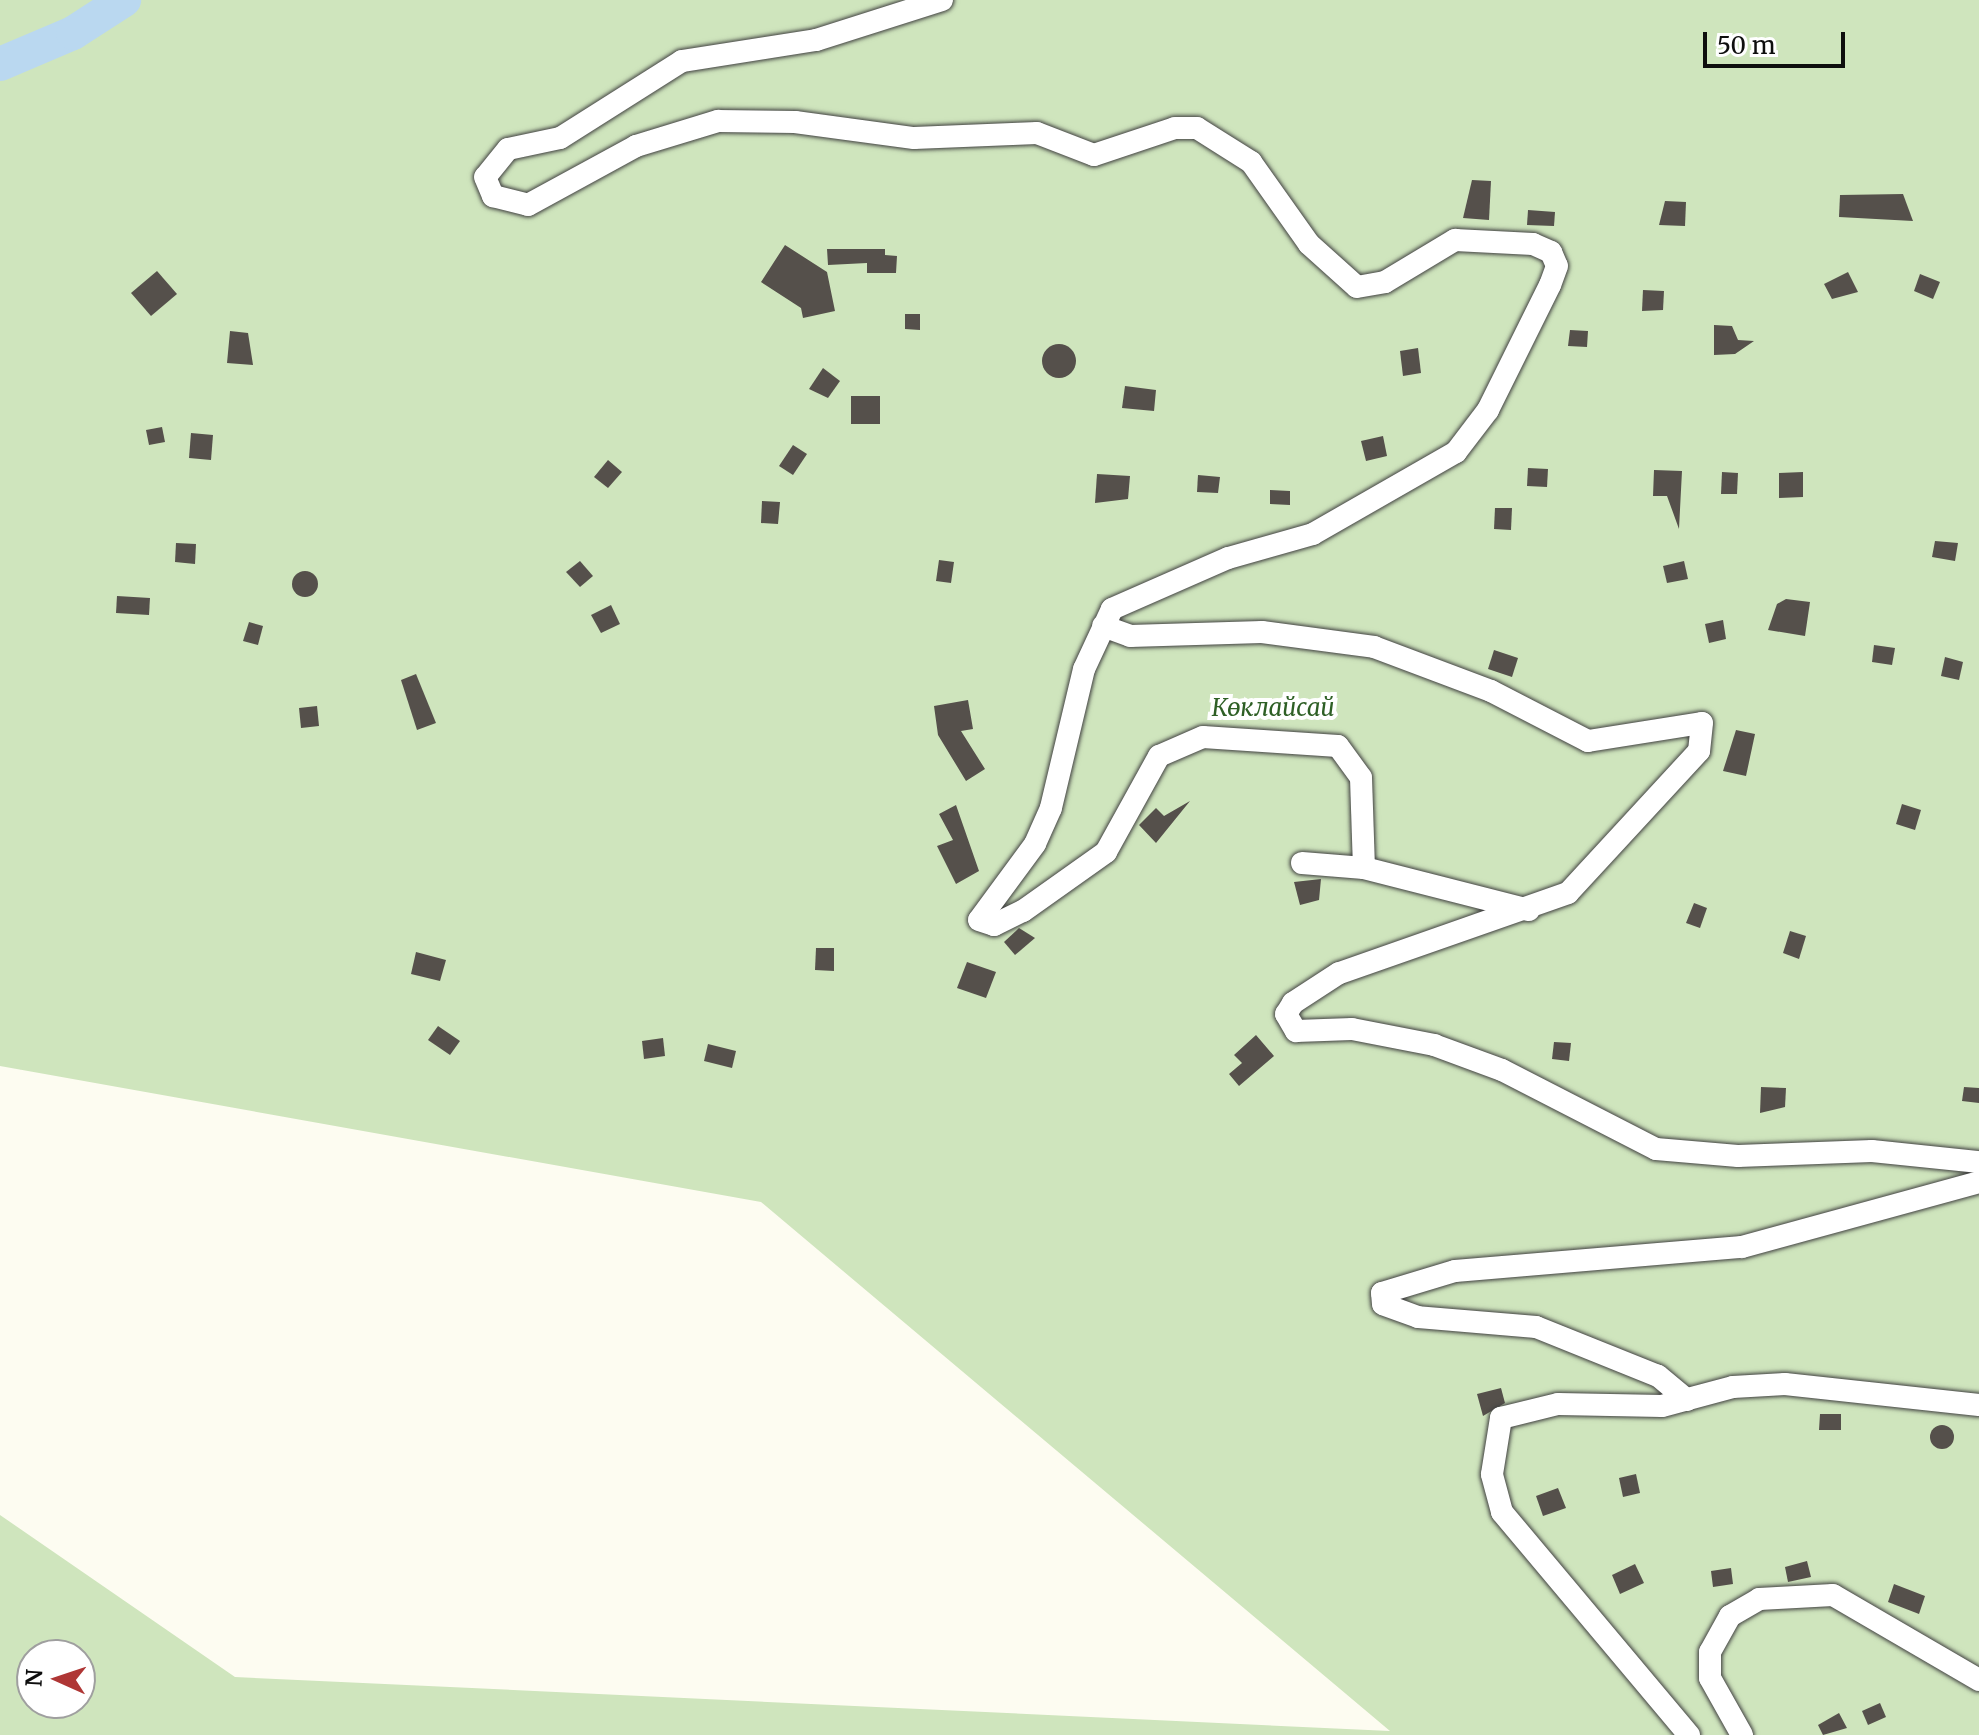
<!DOCTYPE html>
<meta charset="utf-8">
<style>
body{margin:0}
#map{position:relative;width:1979px;height:1735px;overflow:hidden;background:#fdfcf1;font-family:Merriweather,serif}
div>[style]{position:absolute}
[style*='--x']{left:calc(var(--x)*1px);top:calc(var(--y)*1px);width:calc(var(--w)*1px);rotate:calc(var(--a)*1deg)}
.green>*{inset:0;background:#cfe5bd}
.river>*{height:34px;margin:-17px;padding:0 17px;transform-origin:17px;border-radius:17px;background:#bad8f0}
.building>*{inset:0;background:#55504b}
.round{border-radius:50%}
.roads{filter:drop-shadow(0 0 2px #414141) drop-shadow(0 0 2px #414141)}
.minor>*{height:22px;margin:-11px;padding:0 11px;transform-origin:11px;border-radius:11px;background:#fff}
span{translate:-50% -50%;white-space:nowrap;text-align:center;line-height:1.15;-webkit-text-stroke:8px #fff;paint-order:stroke}
.park-label{font-size:24px;color:#2e5f25;font-style:italic}
.north{position:absolute;left:16px;top:1639px;width:80px;height:80px;box-sizing:border-box;background:#fff;border:2px solid #9f9f9f;border-radius:50%;rotate:273deg;font-size:22px;font-weight:700;line-height:32px;text-align:center;color:#0e0e0e}
.north::after{content:'';display:block;margin:auto;width:28px;height:36px;background:#af3635;clip-path:polygon(50% 0,100% 100%,50% 72%,0 100%)}
.scale{position:absolute;left:1703px;top:32px;width:142px;height:36px;box-sizing:border-box;border:4px solid #0e0e0e;border-top:0;padding-left:10px;font-size:24px;line-height:28px;white-space:nowrap;color:#0e0e0e;-webkit-text-stroke:6px #fff;paint-order:stroke}
</style>
<div id="map">
<div class="green">
<div style="clip-path:polygon(evenodd,0 0,1979px 0,1979px 1735px,0 1735px,0 1515px,235px 1677px,1390px 1731px,761px 1202px,0 1066px,0 0,32px 1655px,80px 1655px,80px 1703px,32px 1703px,32px 1655px)"></div>
</div>
<div class="river">
<div style="--x:0;--y:64;--w:79;--a:-23"></div>
<div style="--x:73;--y:33;--w:61;--a:-32.9"></div>
</div>
<div class="building">
<div style="clip-path:polygon(1472px 180px,1491px 181px,1489px 220px,1463px 218px)"></div>
<div style="clip-path:polygon(1903px 194px,1913px 221px,1839px 217px,1840px 195px)"></div>
<div style="clip-path:polygon(1665px 201px,1686px 202px,1685px 226px,1659px 225px)"></div>
<div style="clip-path:polygon(1528px 210px,1555px 212px,1554px 226px,1527px 225px)"></div>
<div style="clip-path:polygon(785px 245px,827px 272px,835px 311px,803px 318px,801px 308px,761px 282px)"></div>
<div style="clip-path:polygon(827px 249px,885px 249px,885px 255px,897px 256px,896px 273px,867px 273px,867px 263px,828px 265px)"></div>
<div style="clip-path:polygon(157px 271px,177px 294px,151px 316px,131px 293px)"></div>
<div style="clip-path:polygon(1848px 272px,1858px 292px,1832px 299px,1824px 284px)"></div>
<div style="clip-path:polygon(1920px 274px,1940px 282px,1933px 299px,1914px 291px)"></div>
<div style="clip-path:polygon(1643px 290px,1664px 291px,1663px 310px,1642px 311px)"></div>
<div style="clip-path:polygon(905px 314px,920px 314px,920px 330px,905px 329px)"></div>
<div style="clip-path:polygon(1714px 325px,1732px 326px,1738px 340px,1754px 341px,1735px 354px,1714px 355px)"></div>
<div style="clip-path:polygon(1570px 330px,1588px 331px,1587px 347px,1568px 346px)"></div>
<div style="clip-path:polygon(230px 331px,248px 333px,253px 365px,227px 363px)"></div>
<div class="round" style="left:1042px;top:344px;width:34px;height:34px"></div>
<div style="clip-path:polygon(1418px 348px,1421px 373px,1403px 376px,1400px 351px)"></div>
<div style="clip-path:polygon(823px 368px,840px 381px,828px 398px,809px 389px)"></div>
<div style="clip-path:polygon(1125px 386px,1156px 390px,1154px 411px,1122px 408px)"></div>
<div style="clip-path:polygon(851px 396px,880px 396px,880px 424px,851px 424px)"></div>
<div style="clip-path:polygon(162px 427px,165px 442px,149px 445px,146px 430px)"></div>
<div style="clip-path:polygon(191px 433px,213px 435px,211px 460px,189px 458px)"></div>
<div style="clip-path:polygon(1383px 436px,1387px 456px,1366px 461px,1361px 441px)"></div>
<div style="clip-path:polygon(793px 445px,807px 454px,793px 475px,779px 466px)"></div>
<div style="clip-path:polygon(608px 460px,622px 472px,608px 488px,594px 477px)"></div>
<div style="clip-path:polygon(1528px 468px,1548px 469px,1547px 487px,1527px 486px)"></div>
<div style="clip-path:polygon(1654px 470px,1682px 471px,1679px 529px,1667px 496px,1653px 496px)"></div>
<div style="clip-path:polygon(1722px 472px,1738px 473px,1737px 494px,1721px 494px)"></div>
<div style="clip-path:polygon(1803px 472px,1803px 497px,1779px 498px,1779px 473px)"></div>
<div style="clip-path:polygon(1097px 474px,1130px 476px,1128px 499px,1095px 503px)"></div>
<div style="clip-path:polygon(1198px 475px,1220px 477px,1218px 493px,1197px 492px)"></div>
<div style="clip-path:polygon(1270px 490px,1290px 491px,1290px 505px,1270px 504px)"></div>
<div style="clip-path:polygon(762px 501px,780px 502px,778px 524px,761px 523px)"></div>
<div style="clip-path:polygon(1495px 508px,1512px 508px,1511px 530px,1494px 529px)"></div>
<div style="clip-path:polygon(1935px 541px,1958px 543px,1955px 561px,1932px 557px)"></div>
<div style="clip-path:polygon(176px 543px,196px 544px,195px 564px,175px 562px)"></div>
<div style="clip-path:polygon(939px 560px,954px 562px,951px 583px,936px 581px)"></div>
<div style="clip-path:polygon(580px 561px,593px 576px,580px 587px,566px 572px)"></div>
<div style="clip-path:polygon(1684px 561px,1688px 579px,1667px 583px,1663px 566px)"></div>
<div class="round" style="left:292px;top:571px;width:26px;height:26px"></div>
<div style="clip-path:polygon(117px 596px,150px 598px,149px 615px,116px 613px)"></div>
<div style="clip-path:polygon(1786px 599px,1810px 602px,1805px 636px,1768px 630px,1777px 604px)"></div>
<div style="clip-path:polygon(611px 605px,620px 624px,601px 633px,591px 615px)"></div>
<div style="clip-path:polygon(1723px 620px,1726px 639px,1709px 643px,1705px 624px)"></div>
<div style="clip-path:polygon(249px 622px,263px 626px,258px 645px,243px 641px)"></div>
<div style="clip-path:polygon(1874px 645px,1895px 648px,1892px 665px,1872px 662px)"></div>
<div style="clip-path:polygon(1494px 650px,1518px 658px,1512px 677px,1488px 669px)"></div>
<div style="clip-path:polygon(1945px 657px,1963px 662px,1959px 680px,1941px 676px)"></div>
<div style="clip-path:polygon(416px 674px,436px 723px,417px 730px,401px 680px)"></div>
<div style="clip-path:polygon(968px 700px,973px 729px,961px 731px,985px 769px,966px 781px,938px 735px,934px 706px)"></div>
<div style="clip-path:polygon(317px 706px,319px 726px,301px 728px,299px 708px)"></div>
<div style="clip-path:polygon(1736px 730px,1755px 734px,1746px 776px,1723px 771px)"></div>
<div style="clip-path:polygon(1190px 801px,1156px 843px,1139px 825px,1156px 808px,1164px 816px)"></div>
<div style="clip-path:polygon(1902px 804px,1921px 810px,1915px 830px,1896px 824px)"></div>
<div style="clip-path:polygon(956px 805px,979px 871px,956px 884px,937px 846px,953px 840px,939px 814px)"></div>
<div style="clip-path:polygon(1321px 879px,1319px 900px,1300px 905px,1294px 882px)"></div>
<div style="clip-path:polygon(1694px 903px,1707px 908px,1700px 928px,1686px 923px)"></div>
<div style="clip-path:polygon(1019px 928px,1035px 938px,1015px 955px,1004px 942px)"></div>
<div style="clip-path:polygon(1790px 931px,1806px 936px,1799px 959px,1783px 953px)"></div>
<div style="clip-path:polygon(816px 948px,834px 948px,834px 971px,815px 970px)"></div>
<div style="clip-path:polygon(416px 952px,446px 960px,440px 981px,411px 974px)"></div>
<div style="clip-path:polygon(967px 962px,996px 972px,986px 998px,957px 988px)"></div>
<div style="clip-path:polygon(438px 1026px,460px 1041px,450px 1055px,428px 1040px)"></div>
<div style="clip-path:polygon(1256px 1035px,1274px 1056px,1239px 1086px,1229px 1074px,1242px 1063px,1234px 1055px)"></div>
<div style="clip-path:polygon(663px 1038px,665px 1056px,644px 1059px,642px 1041px)"></div>
<div style="clip-path:polygon(1554px 1042px,1571px 1043px,1569px 1061px,1552px 1059px)"></div>
<div style="clip-path:polygon(708px 1044px,736px 1051px,732px 1068px,704px 1061px)"></div>
<div style="clip-path:polygon(1761px 1087px,1786px 1088px,1785px 1107px,1760px 1113px)"></div>
<div style="clip-path:polygon(1964px 1087px,1979px 1088px,1979px 1103px,1962px 1101px)"></div>
<div style="clip-path:polygon(1501px 1388px,1505px 1403px,1483px 1416px,1477px 1394px)"></div>
<div style="clip-path:polygon(1820px 1414px,1841px 1414px,1841px 1430px,1819px 1430px)"></div>
<div class="round" style="left:1930px;top:1425px;width:24px;height:24px"></div>
<div style="clip-path:polygon(1636px 1474px,1640px 1493px,1623px 1497px,1619px 1478px)"></div>
<div style="clip-path:polygon(1558px 1488px,1566px 1508px,1543px 1516px,1536px 1496px)"></div>
<div style="clip-path:polygon(1807px 1561px,1811px 1577px,1788px 1582px,1785px 1567px)"></div>
<div style="clip-path:polygon(1635px 1564px,1644px 1583px,1620px 1594px,1612px 1575px)"></div>
<div style="clip-path:polygon(1731px 1568px,1733px 1584px,1713px 1587px,1711px 1571px)"></div>
<div style="clip-path:polygon(1894px 1584px,1925px 1596px,1919px 1614px,1888px 1602px)"></div>
<div style="clip-path:polygon(1880px 1703px,1886px 1717px,1868px 1725px,1862px 1711px)"></div>
<div style="clip-path:polygon(1839px 1713px,1847px 1728px,1823px 1735px,1818px 1725px)"></div>
</div>
<div class="roads">
<div class="minor">
<div style="--x:942;--y:0;--w:132;--a:162.4"></div>
<div style="--x:816;--y:40;--w:136;--a:171.1"></div>
<div style="--x:682;--y:61;--w:144;--a:147.7"></div>
<div style="--x:560;--y:138;--w:53;--a:168.1"></div>
<div style="--x:508;--y:149;--w:36;--a:129"></div>
<div style="--x:485;--y:177;--w:21;--a:67"></div>
<div style="--x:493;--y:196;--w:36;--a:14"></div>
<div style="--x:528;--y:205;--w:123;--a:-28.6"></div>
<div style="--x:636;--y:146;--w:86;--a:-17"></div>
<div style="--x:718;--y:121;--w:77;--a:0.7"></div>
<div style="--x:795;--y:122;--w:120;--a:7.7"></div>
<div style="--x:914;--y:138;--w:123;--a:-2.3"></div>
<div style="--x:1037;--y:133;--w:61;--a:21.1"></div>
<div style="--x:1094;--y:155;--w:85;--a:-18.4"></div>
<div style="--x:1175;--y:128;--w:22;--a:0"></div>
<div style="--x:1197;--y:128;--w:64;--a:32.2"></div>
<div style="--x:1251;--y:162;--w:100;--a:54.7"></div>
<div style="--x:1309;--y:244;--w:64;--a:41.9"></div>
<div style="--x:1357;--y:287;--w:28;--a:-10"></div>
<div style="--x:1385;--y:282;--w:82;--a:-31"></div>
<div style="--x:1455;--y:240;--w:78;--a:2.9"></div>
<div style="--x:1533;--y:244;--w:20;--a:24"></div>
<div style="--x:1551;--y:252;--w:15;--a:67"></div>
<div style="--x:1557;--y:266;--w:20;--a:110"></div>
<div style="--x:1550;--y:285;--w:140;--a:116.4"></div>
<div style="--x:1488;--y:410;--w:53;--a:127.3"></div>
<div style="--x:1456;--y:452;--w:165;--a:150.2"></div>
<div style="--x:1313;--y:534;--w:88;--a:164.2"></div>
<div style="--x:1228;--y:558;--w:127;--a:156.3"></div>
<div style="--x:1112;--y:609;--w:66;--a:115"></div>
<div style="--x:1084;--y:669;--w:143;--a:103.4"></div>
<div style="--x:1051;--y:808;--w:39;--a:114"></div>
<div style="--x:1035;--y:844;--w:94;--a:126.4"></div>
<div style="--x:979;--y:920;--w:16;--a:18"></div>
<div style="--x:994;--y:925;--w:32;--a:-26"></div>
<div style="--x:1023;--y:911;--w:102;--a:-35.4"></div>
<div style="--x:1106;--y:852;--w:110;--a:-61.1"></div>
<div style="--x:1159;--y:756;--w:48;--a:-23.4"></div>
<div style="--x:1203;--y:737;--w:135;--a:3.8"></div>
<div style="--x:1338;--y:746;--w:39;--a:54"></div>
<div style="--x:1361;--y:778;--w:90;--a:88.1"></div>
<div style="--x:1103;--y:626;--w:29;--a:20"></div>
<div style="--x:1130;--y:636;--w:132;--a:-1.7"></div>
<div style="--x:1262;--y:632;--w:113;--a:7.6"></div>
<div style="--x:1374;--y:647;--w:125;--a:20.6"></div>
<div style="--x:1491;--y:691;--w:109;--a:27.3"></div>
<div style="--x:1588;--y:741;--w:115;--a:-9"></div>
<div style="--x:1702;--y:723;--w:28;--a:96"></div>
<div style="--x:1699;--y:751;--w:193;--a:132.7"></div>
<div style="--x:1568;--y:893;--w:243;--a:160.7"></div>
<div style="--x:1339;--y:973;--w:55;--a:146.9"></div>
<div style="--x:1293;--y:1003;--w:13;--a:122"></div>
<div style="--x:1286;--y:1014;--w:20;--a:60"></div>
<div style="--x:1296;--y:1031;--w:56;--a:-2"></div>
<div style="--x:1352;--y:1029;--w:84;--a:11"></div>
<div style="--x:1434;--y:1045;--w:72;--a:20.2"></div>
<div style="--x:1502;--y:1070;--w:173;--a:27.2"></div>
<div style="--x:1656;--y:1149;--w:82;--a:4.9"></div>
<div style="--x:1738;--y:1156;--w:134;--a:-2.1"></div>
<div style="--x:1872;--y:1151;--w:108;--a:5.9"></div>
<div style="--x:1302;--y:863;--w:62;--a:4.6"></div>
<div style="--x:1364;--y:868;--w:170;--a:14.3"></div>
<div style="--x:1687;--y:1400;--w:38;--a:-140"></div>
<div style="--x:1658;--y:1376;--w:131;--a:-158.1"></div>
<div style="--x:1536;--y:1327;--w:118;--a:-175.2"></div>
<div style="--x:1418;--y:1317;--w:37;--a:-160"></div>
<div style="--x:1383;--y:1304;--w:11;--a:-95"></div>
<div style="--x:1382;--y:1293;--w:76;--a:-16.8"></div>
<div style="--x:1455;--y:1271;--w:288;--a:-4.8"></div>
<div style="--x:1742;--y:1247;--w:246;--a:-15.3"></div>
<div style="--x:1689;--y:1735;--w:291;--a:-130"></div>
<div style="--x:1502;--y:1512;--w:39;--a:-105"></div>
<div style="--x:1492;--y:1474;--w:57;--a:-80.9"></div>
<div style="--x:1501;--y:1418;--w:59;--a:-13.8"></div>
<div style="--x:1558;--y:1404;--w:104;--a:1.1"></div>
<div style="--x:1662;--y:1406;--w:73;--a:-15"></div>
<div style="--x:1733;--y:1387;--w:52;--a:-3.3"></div>
<div style="--x:1785;--y:1384;--w:195;--a:6.2"></div>
<div style="--x:1742;--y:1735;--w:65;--a:-119.3"></div>
<div style="--x:1710;--y:1678;--w:26;--a:-90"></div>
<div style="--x:1710;--y:1652;--w:41;--a:-60.9"></div>
<div style="--x:1730;--y:1616;--w:34;--a:-30"></div>
<div style="--x:1759;--y:1599;--w:74;--a:-3.1"></div>
<div style="--x:1833;--y:1595;--w:169;--a:30.2"></div>
</div>
</div>
<div class="park-label">
<span style="left:1273px;top:708px">Көклайсай</span>
</div>
<div class="north">N</div>
<div class="scale">50 m</div>
</div>
